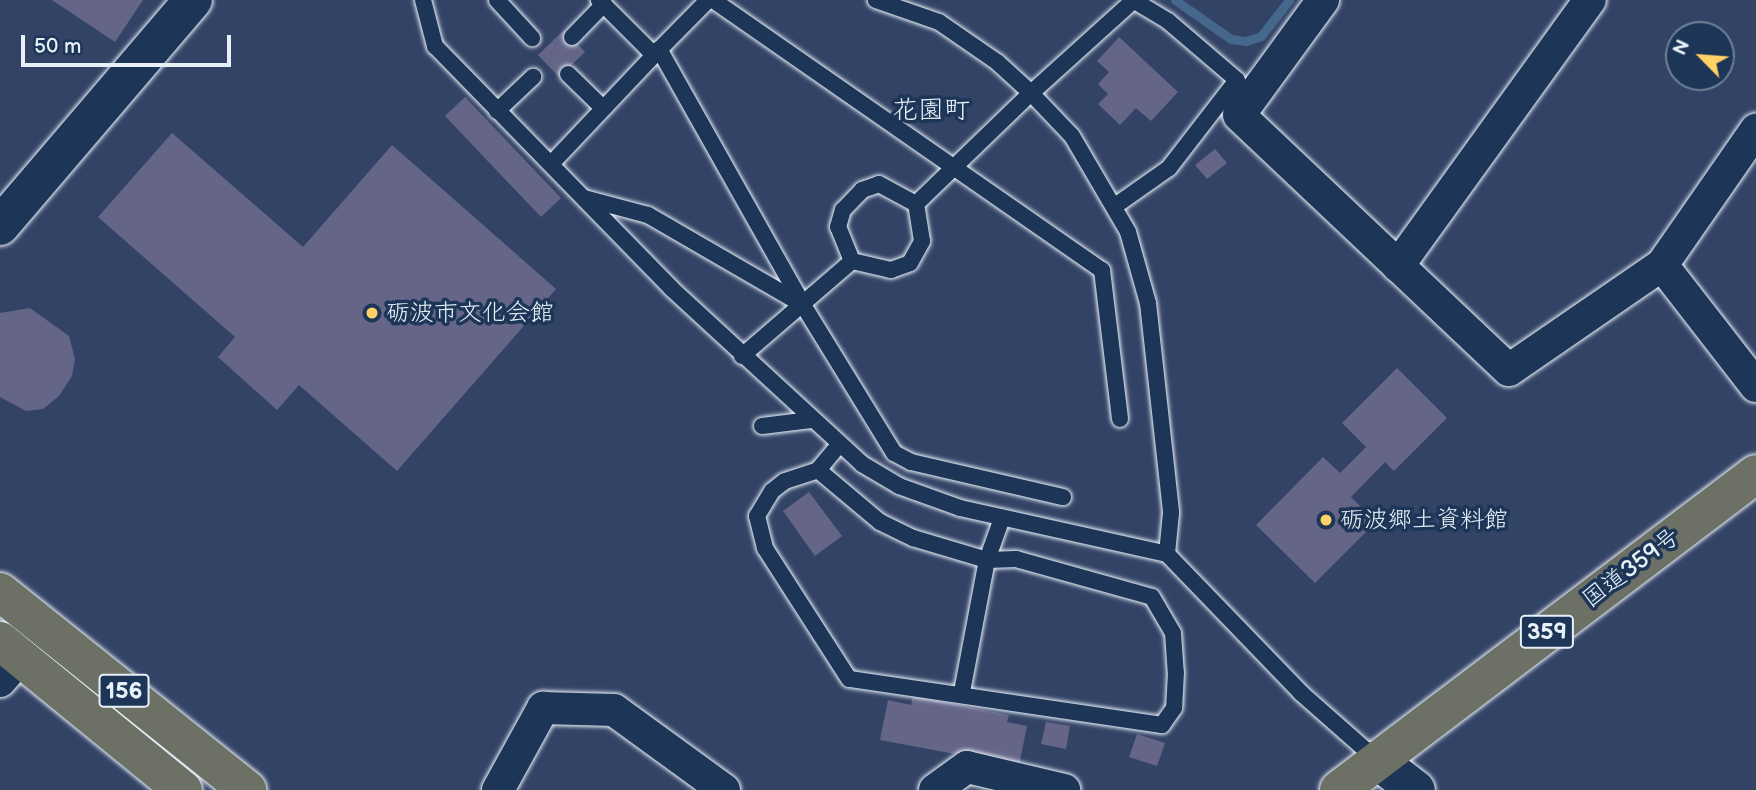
<!DOCTYPE html>
<meta charset="utf-8">
<style>
body{margin:0}
#map{position:relative;width:1756px;height:790px;overflow:hidden;background:#334366;font-family:"Balsamiq Sans","Klee One",sans-serif}
div>[style]{position:absolute}
[style*='--x']{left:calc(var(--x)*1px);top:calc(var(--y)*1px);width:calc(var(--w)*1px);rotate:calc(var(--a)*1deg)}
.stream>*{height:9px;margin:-4.5px;padding:0 4.5px;transform-origin:4.5px;border-radius:4.5px;background:#44678b}
.building>*{inset:0;background:#656588}
.roads{filter:drop-shadow(0 0 2px #e8f1f8) drop-shadow(0 0 2px #e8f1f8)}
.lane>*{height:16px;margin:-8px;padding:0 8px;transform-origin:8px;border-radius:8px;background:#1d3557}
.street>*{height:32px;margin:-16px;padding:0 16px;transform-origin:16px;border-radius:16px;background:#1d3557}
.secondary>*{height:38px;margin:-19px;padding:0 19px;transform-origin:19px;border-radius:19px;background:#1d3557}
.highway>*{height:38px;margin:-19px;padding:0 19px;transform-origin:19px;border-radius:19px;background:#6c7065}
.dots>*{width:19px;height:19px;translate:-50% -50%;box-sizing:border-box;border:4px solid #1d3557;border-radius:50%}
span{translate:-50% -50%;white-space:nowrap;text-align:center;line-height:1.15;-webkit-text-stroke:7px #1d3557;paint-order:stroke}
.shield-label span{padding:2px 5px;background:#1d3557;border:2px solid;border-radius:5px;-webkit-text-stroke-width:0}
.shield-label{font-size:23px;color:#e8f1f8;font-weight:700}
.poi-label{font-size:24px;color:#e8f1f8}
.left{translate:0 -50%;text-align:left}
.street-label{font-size:24px;color:#e8f1f8}
.neighbourhood-label{font-size:26px;color:#e8f1f8}
.north{position:absolute;left:1665px;top:21px;width:70px;height:70px;box-sizing:border-box;background:#1d3557;border:2px solid #6e8097;border-radius:50%;rotate:295deg;font-size:19px;font-weight:700;line-height:28px;text-align:center;color:#e8f1f8}
.north::after{content:'';display:block;margin:auto;width:24px;height:32px;background:#ffd166;clip-path:polygon(50% 0,100% 100%,50% 72%,0 100%)}
.scale{position:absolute;left:21px;top:35px;width:210px;height:32px;box-sizing:border-box;border:4px solid #e8f1f8;border-top:0;padding-left:9px;font-size:21px;line-height:24px;white-space:nowrap;color:#e8f1f8;-webkit-text-stroke:5px #1d3557;paint-order:stroke}
</style>
<div id="map">
<div class="stream">
<div style="--x:1175;--y:0;--w:68;--a:34.9"></div>
<div style="--x:1231;--y:39;--w:15;--a:8"></div>
<div style="--x:1246;--y:41;--w:16;--a:-18"></div>
<div style="--x:1261;--y:36;--w:46;--a:-52.1"></div>
</div>
<div class="building">
<div style="clip-path:polygon(52px 0,143px 0,115px 42px)"></div>
<div style="clip-path:polygon(564px 30px,585px 52px,559px 77px,538px 55px)"></div>
<div style="clip-path:polygon(1119px 37px,1178px 92px,1151px 121px,1136px 108px,1120px 125px,1098px 104px,1108px 94px,1098px 84px,1109px 72px,1097px 61px)"></div>
<div style="clip-path:polygon(465px 97px,561px 198px,541px 217px,445px 116px)"></div>
<div style="clip-path:polygon(172px 133px,303px 247px,392px 145px,556px 289px,397px 471px,299px 385px,277px 410px,218px 357px,235px 337px,98px 217px)"></div>
<div style="clip-path:polygon(1215px 149px,1227px 163px,1207px 179px,1195px 165px)"></div>
<div style="clip-path:polygon(30px 308px,69px 336px,75px 359px,72px 376px,59px 396px,43px 409px,26px 411px,0 397px,0 313px)"></div>
<div style="clip-path:polygon(1397px 368px,1447px 418px,1394px 471px,1385px 462px,1351px 497px,1376px 522px,1315px 583px,1256px 525px,1323px 457px,1340px 473px,1366px 447px,1342px 423px)"></div>
<div style="clip-path:polygon(809px 492px,842px 536px,815px 556px,783px 511px)"></div>
<div style="clip-path:polygon(913px 696px,1009px 715px,1007px 722px,1027px 726px,1019px 766px,880px 740px,888px 700px,911px 705px)"></div>
<div style="clip-path:polygon(1046px 722px,1070px 726px,1066px 749px,1041px 744px)"></div>
<div style="clip-path:polygon(1137px 734px,1165px 743px,1157px 766px,1129px 757px)"></div>
</div>
<div class="roads">
<div class="lane">
<div style="--x:423;--y:0;--w:48;--a:75.4"></div>
<div style="--x:435;--y:46;--w:339;--a:45.7"></div>
<div style="--x:672;--y:289;--w:258;--a:42.6"></div>
<div style="--x:862;--y:464;--w:43;--a:30.7"></div>
<div style="--x:899;--y:486;--w:65;--a:19.8"></div>
<div style="--x:960;--y:508;--w:212;--a:12.5"></div>
<div style="--x:1167;--y:554;--w:193;--a:46"></div>
<div style="--x:1301;--y:693;--w:101;--a:41.4"></div>
<div style="--x:497;--y:0;--w:52;--a:47.4"></div>
<div style="--x:713;--y:0;--w:474;--a:34.8"></div>
<div style="--x:1102;--y:270;--w:150;--a:83.1"></div>
<div style="--x:1134;--y:0;--w:139;--a:137.9"></div>
<div style="--x:1031;--y:93;--w:59;--a:46.4"></div>
<div style="--x:1072;--y:136;--w:111;--a:59.7"></div>
<div style="--x:1128;--y:232;--w:74;--a:74.3"></div>
<div style="--x:1148;--y:303;--w:211;--a:83.7"></div>
<div style="--x:1171;--y:513;--w:41;--a:95.6"></div>
<div style="--x:572;--y:37;--w:46;--a:-45.9"></div>
<div style="--x:659;--y:49;--w:294;--a:60.6"></div>
<div style="--x:654;--y:55;--w:77;--a:-45.5"></div>
<div style="--x:568;--y:74;--w:49;--a:44.2"></div>
<div style="--x:497;--y:111;--w:50;--a:-43.4"></div>
<div style="--x:551;--y:164;--w:150;--a:-46.6"></div>
<div style="--x:654;--y:55;--w:78;--a:-135"></div>
<div style="--x:584;--y:198;--w:66;--a:14.9"></div>
<div style="--x:648;--y:215;--w:179;--a:30.1"></div>
<div style="--x:803;--y:305;--w:174;--a:58.4"></div>
<div style="--x:894;--y:453;--w:19;--a:28"></div>
<div style="--x:911;--y:462;--w:156;--a:13"></div>
<div style="--x:1115;--y:206;--w:66;--a:-35.1"></div>
<div style="--x:1169;--y:168;--w:111;--a:-52.3"></div>
<div style="--x:1237;--y:80;--w:91;--a:-139.5"></div>
<div style="--x:1168;--y:21;--w:41;--a:-149"></div>
<div style="--x:852;--y:261;--w:37;--a:-112"></div>
<div style="--x:838;--y:227;--w:18;--a:-74"></div>
<div style="--x:843;--y:210;--w:28;--a:-46"></div>
<div style="--x:862;--y:190;--w:18;--a:-19"></div>
<div style="--x:879;--y:184;--w:42;--a:28.4"></div>
<div style="--x:742;--y:356;--w:145;--a:-40.8"></div>
<div style="--x:852;--y:261;--w:40;--a:13"></div>
<div style="--x:891;--y:270;--w:20;--a:-20"></div>
<div style="--x:910;--y:263;--w:25;--a:-61"></div>
<div style="--x:922;--y:241;--w:37;--a:-99"></div>
<div style="--x:916;--y:204;--w:160;--a:-44"></div>
<div style="--x:1031;--y:93;--w:46;--a:-137.6"></div>
<div style="--x:997;--y:62;--w:70;--a:-145.4"></div>
<div style="--x:939;--y:22;--w:67;--a:-160.8"></div>
<div style="--x:762;--y:426;--w:49;--a:-7"></div>
<div style="--x:818;--y:470;--w:81;--a:40"></div>
<div style="--x:880;--y:522;--w:37;--a:26"></div>
<div style="--x:913;--y:538;--w:77;--a:16.6"></div>
<div style="--x:987;--y:560;--w:29;--a:-2"></div>
<div style="--x:1016;--y:559;--w:141;--a:15.6"></div>
<div style="--x:1152;--y:597;--w:42;--a:59.7"></div>
<div style="--x:1173;--y:633;--w:39;--a:86"></div>
<div style="--x:1176;--y:672;--w:36;--a:93"></div>
<div style="--x:1174;--y:708;--w:21;--a:125"></div>
<div style="--x:1162;--y:725;--w:316;--a:-171.6"></div>
<div style="--x:849;--y:679;--w:156;--a:-122.7"></div>
<div style="--x:765;--y:548;--w:33;--a:-104"></div>
<div style="--x:757;--y:516;--w:29;--a:-59"></div>
<div style="--x:772;--y:491;--w:16;--a:-38"></div>
<div style="--x:785;--y:481;--w:35;--a:-18"></div>
<div style="--x:818;--y:470;--w:33;--a:-50"></div>
<div style="--x:962;--y:692;--w:134;--a:-79.3"></div>
<div style="--x:987;--y:560;--w:45;--a:-70.3"></div>
</div>
<div class="street">
<div style="--x:1323;--y:0;--w:142;--a:126.1"></div>
<div style="--x:1239;--y:115;--w:371;--a:43.4"></div>
<div style="--x:1509;--y:370;--w:186;--a:-34.5"></div>
<div style="--x:1662;--y:265;--w:153;--a:52.2"></div>
<div style="--x:1662;--y:265;--w:165;--a:-55.2"></div>
<div style="--x:1398;--y:266;--w:328;--a:-54.2"></div>
<div style="--x:0;--y:681;--w:32;--a:-49"></div>
<div style="--x:498;--y:790;--w:94;--a:-61.2"></div>
<div style="--x:543;--y:708;--w:71;--a:1.6"></div>
<div style="--x:614;--y:710;--w:136;--a:36"></div>
<div style="--x:935;--y:790;--w:39;--a:-36"></div>
<div style="--x:967;--y:767;--w:100;--a:13.3"></div>
</div>
<div class="secondary">
<div style="--x:0;--y:226;--w:297;--a:-49.5"></div>
<div style="--x:1377;--y:760;--w:49;--a:37.6"></div>
</div>
<div class="highway">
<div style="--x:0;--y:592;--w:317;--a:38.7"></div>
<div style="--x:0;--y:641;--w:236;--a:39.2"></div>
<div style="--x:1339;--y:790;--w:523;--a:-37.15"></div>
</div>
</div>
<div class="dots">
<div style="left:372px;top:313px;background:#ffd166"></div>
<div style="left:1326px;top:520px;background:#ffd166"></div>
</div>
<div class="shield-label">
<span style="left:1547px;top:632px">359</span>
<span style="left:124px;top:691px">156</span>
</div>
<div class="poi-label">
<span class="left" style="left:386px;top:313px">砺波市文化会館</span>
<span class="left" style="left:1340px;top:520px">砺波郷土資料館</span>
</div>
<div class="street-label">
<span style="left:1631px;top:568px;rotate:-37deg">国道359号</span>
</div>
<div class="neighbourhood-label">
<span style="left:931px;top:111px">花園町</span>
</div>
<div class="north">N</div>
<div class="scale">50 m</div>
</div>
